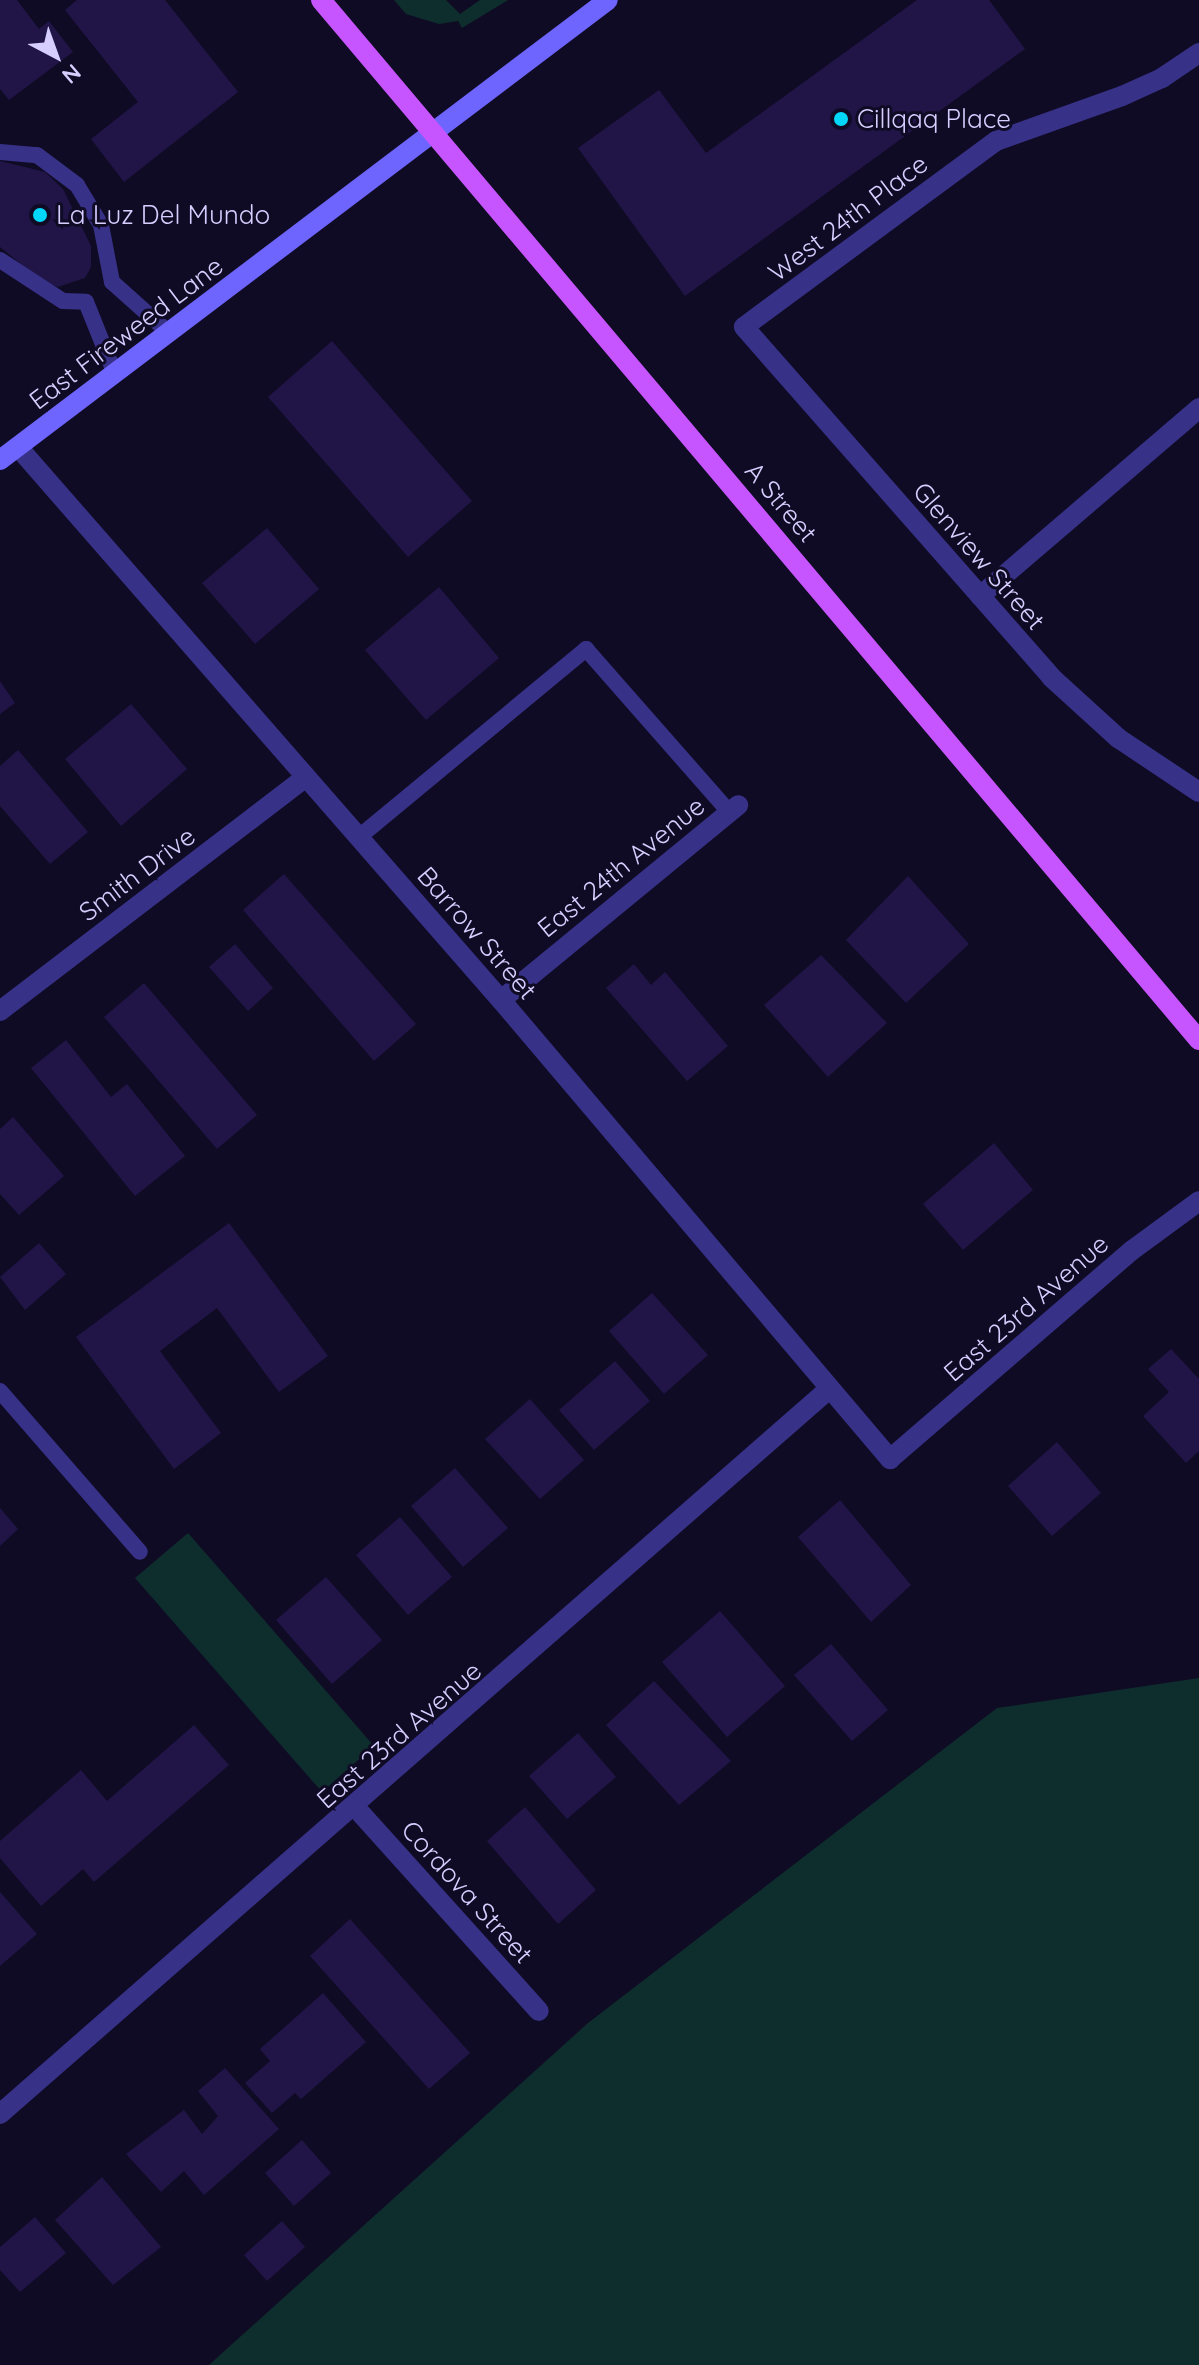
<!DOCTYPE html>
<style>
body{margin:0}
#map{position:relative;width:1199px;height:2365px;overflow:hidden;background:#100b24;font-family:Quicksand,sans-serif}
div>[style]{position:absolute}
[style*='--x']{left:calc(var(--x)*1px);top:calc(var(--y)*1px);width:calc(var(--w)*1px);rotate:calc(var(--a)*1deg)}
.green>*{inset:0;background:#0e2e2e}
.building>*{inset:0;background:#211547}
.service>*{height:16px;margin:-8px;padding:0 8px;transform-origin:8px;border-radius:8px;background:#373188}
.minor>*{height:20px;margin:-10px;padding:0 10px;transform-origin:10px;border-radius:10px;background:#373188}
.secondary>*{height:20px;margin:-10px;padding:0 10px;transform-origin:10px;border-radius:10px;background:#6e65ff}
.primary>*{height:20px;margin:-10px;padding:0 10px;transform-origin:10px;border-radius:10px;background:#c655ff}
.dots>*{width:22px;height:22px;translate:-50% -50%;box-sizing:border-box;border:4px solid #100b24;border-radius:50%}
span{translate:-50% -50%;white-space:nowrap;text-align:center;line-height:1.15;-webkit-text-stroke:6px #100b24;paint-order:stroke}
.poi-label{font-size:26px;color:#d5ceff}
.left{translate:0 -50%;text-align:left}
.street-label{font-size:26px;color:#d5ceff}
.north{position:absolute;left:16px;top:16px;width:80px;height:80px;-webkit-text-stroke:6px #100b24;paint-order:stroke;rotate:139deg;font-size:22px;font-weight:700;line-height:32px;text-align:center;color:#d5ceff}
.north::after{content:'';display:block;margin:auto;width:28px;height:36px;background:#d5ceff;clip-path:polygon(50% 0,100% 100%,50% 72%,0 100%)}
</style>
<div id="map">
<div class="green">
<div style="clip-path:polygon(394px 0,446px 0,460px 14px,480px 0,508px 0,462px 28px,458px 21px,439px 24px,406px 14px)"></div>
<div style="clip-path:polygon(188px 1533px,374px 1746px,322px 1792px,135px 1578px)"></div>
<div style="clip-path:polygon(1199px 1678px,1199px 2365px,209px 2365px,588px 2023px,997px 1708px)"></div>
</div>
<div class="building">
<div style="clip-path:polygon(0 0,17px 0,39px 29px,49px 21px,73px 52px,9px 100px,0 89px)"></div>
<div style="clip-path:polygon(77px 0,165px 0,238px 92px,124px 182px,91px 139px,138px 102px,65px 10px)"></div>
<div style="clip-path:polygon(917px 0,989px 0,1025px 49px,685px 296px,578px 148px,659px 90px,706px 153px)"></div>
<div style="clip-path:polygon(0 161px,45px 172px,63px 189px,91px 246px,91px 267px,85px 278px,58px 287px,40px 280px,0 247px)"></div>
<div style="clip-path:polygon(332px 341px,472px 501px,408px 557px,268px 397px)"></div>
<div style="clip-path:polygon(267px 528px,319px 589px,255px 644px,202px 583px)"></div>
<div style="clip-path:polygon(439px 587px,499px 658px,426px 720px,365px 650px)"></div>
<div style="clip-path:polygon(0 681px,15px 703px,0 714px)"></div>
<div style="clip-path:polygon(131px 704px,187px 769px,121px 826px,65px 759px)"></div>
<div style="clip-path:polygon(18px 750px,88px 832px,50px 864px,0 806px,0 766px)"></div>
<div style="clip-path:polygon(284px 874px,416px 1024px,374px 1061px,243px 910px)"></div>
<div style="clip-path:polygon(908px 876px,969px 944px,906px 1003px,846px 940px)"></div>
<div style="clip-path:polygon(235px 944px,273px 988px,248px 1011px,209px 967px)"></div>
<div style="clip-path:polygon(821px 955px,887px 1023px,828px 1077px,764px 1005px)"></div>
<div style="clip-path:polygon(634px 964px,651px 985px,665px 972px,728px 1046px,687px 1081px,606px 988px)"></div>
<div style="clip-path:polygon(144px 983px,257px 1115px,217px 1149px,104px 1017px)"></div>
<div style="clip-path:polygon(66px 1040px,111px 1097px,127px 1084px,185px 1156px,135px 1196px,31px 1068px)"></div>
<div style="clip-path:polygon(13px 1117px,64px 1176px,19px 1215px,0 1194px,0 1129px)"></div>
<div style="clip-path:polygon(994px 1143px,1033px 1190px,963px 1250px,923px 1204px)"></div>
<div style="clip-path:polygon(229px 1223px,328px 1356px,279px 1392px,217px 1308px,160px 1351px,221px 1433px,174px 1469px,76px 1337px)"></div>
<div style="clip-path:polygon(39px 1243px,66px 1274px,25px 1310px,0 1277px)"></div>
<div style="clip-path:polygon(652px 1293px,708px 1355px,664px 1394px,609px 1331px)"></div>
<div style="clip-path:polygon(1171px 1349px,1199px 1379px,1199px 1451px,1186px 1463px,1143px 1416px,1169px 1392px,1148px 1369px)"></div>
<div style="clip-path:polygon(615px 1361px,650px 1401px,594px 1450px,559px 1410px)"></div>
<div style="clip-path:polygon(530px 1399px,584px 1460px,540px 1499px,485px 1439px)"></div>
<div style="clip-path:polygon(1057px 1442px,1101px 1493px,1052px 1536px,1008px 1486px)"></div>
<div style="clip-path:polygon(455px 1468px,508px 1528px,463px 1567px,411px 1506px)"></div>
<div style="clip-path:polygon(840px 1500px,911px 1585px,871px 1622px,798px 1537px)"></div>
<div style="clip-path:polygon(0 1508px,18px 1529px,0 1546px)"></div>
<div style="clip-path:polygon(400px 1517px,452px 1577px,408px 1615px,356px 1555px)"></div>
<div style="clip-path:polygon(326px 1577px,382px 1640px,332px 1684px,276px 1620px)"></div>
<div style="clip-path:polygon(720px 1611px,785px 1686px,727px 1737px,662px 1662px)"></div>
<div style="clip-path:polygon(831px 1644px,888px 1710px,852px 1741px,794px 1675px)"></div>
<div style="clip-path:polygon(654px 1681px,731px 1761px,679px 1805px,606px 1725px)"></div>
<div style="clip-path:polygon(194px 1725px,229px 1765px,94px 1882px,83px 1869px,41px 1906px,0 1858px,0 1841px,81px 1770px,107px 1801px)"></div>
<div style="clip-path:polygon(578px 1733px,616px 1777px,567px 1819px,529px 1776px)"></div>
<div style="clip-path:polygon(525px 1807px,596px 1890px,558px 1924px,487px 1841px)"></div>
<div style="clip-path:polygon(0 1892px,37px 1934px,0 1966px)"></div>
<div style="clip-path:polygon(350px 1919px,470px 2053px,429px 2089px,310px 1956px)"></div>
<div style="clip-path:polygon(323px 1993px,366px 2042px,301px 2099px,295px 2093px,272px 2113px,245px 2083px,270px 2061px,260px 2049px)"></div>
<div style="clip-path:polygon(225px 2068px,279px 2129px,204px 2195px,184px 2171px,161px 2192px,126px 2154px,184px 2110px,202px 2134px,218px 2116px,198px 2091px)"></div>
<div style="clip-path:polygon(302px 2140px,331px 2173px,294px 2206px,265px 2173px)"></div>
<div style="clip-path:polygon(102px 2177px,161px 2247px,113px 2285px,55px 2220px)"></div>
<div style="clip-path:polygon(35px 2217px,66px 2253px,20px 2292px,0 2270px,0 2247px)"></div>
<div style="clip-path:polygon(282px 2221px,305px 2247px,267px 2281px,244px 2255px)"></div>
</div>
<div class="service">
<div style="--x:0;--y:152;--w:37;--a:5"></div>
<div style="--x:37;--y:155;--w:50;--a:36.9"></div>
<div style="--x:77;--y:185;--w:47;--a:59"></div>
<div style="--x:101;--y:225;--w:58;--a:79.1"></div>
<div style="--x:112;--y:282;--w:76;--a:41.8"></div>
<div style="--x:0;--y:260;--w:75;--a:33.1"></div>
<div style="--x:63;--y:301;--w:23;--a:2"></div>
<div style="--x:86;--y:302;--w:78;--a:68.1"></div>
<div style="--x:359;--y:837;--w:295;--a:-39.6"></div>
<div style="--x:586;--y:649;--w:217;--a:48.7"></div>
<div style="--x:0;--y:1391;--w:213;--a:49"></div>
</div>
<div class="minor">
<div style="--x:1199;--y:53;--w:45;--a:146"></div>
<div style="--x:1162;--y:78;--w:44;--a:155.8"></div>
<div style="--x:1122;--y:96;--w:134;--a:160.3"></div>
<div style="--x:996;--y:141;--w:313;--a:143.6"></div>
<div style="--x:744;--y:327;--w:466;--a:48.7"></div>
<div style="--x:1051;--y:677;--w:91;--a:42.3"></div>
<div style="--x:1118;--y:738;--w:97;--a:33.7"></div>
<div style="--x:18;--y:447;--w:734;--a:48.87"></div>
<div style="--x:501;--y:1000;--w:602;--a:49.72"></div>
<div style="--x:890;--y:1459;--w:318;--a:-40.8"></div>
<div style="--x:1131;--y:1251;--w:84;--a:-36.3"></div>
<div style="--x:980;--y:596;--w:289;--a:-40.6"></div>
<div style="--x:501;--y:1000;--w:307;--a:-39.4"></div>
<div style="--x:0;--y:1011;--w:385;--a:-37.4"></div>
<div style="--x:356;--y:1808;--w:273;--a:48"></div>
<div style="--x:0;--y:2114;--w:1100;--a:-41.17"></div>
</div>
<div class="secondary">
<div style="--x:0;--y:460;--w:762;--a:-37.11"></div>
</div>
<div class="primary">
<div style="--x:321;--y:0;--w:1361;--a:49.83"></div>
</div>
<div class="dots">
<div style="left:841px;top:119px;background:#00d7f9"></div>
<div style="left:40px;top:215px;background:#00d7f9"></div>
</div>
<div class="poi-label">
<span class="left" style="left:857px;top:119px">Cillqaq Place</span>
<span class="left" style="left:56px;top:215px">La Luz Del Mundo</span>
</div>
<div class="street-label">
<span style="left:848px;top:218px;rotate:-37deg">West 24th Place</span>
<span style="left:126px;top:333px;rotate:-37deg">East Fireweed Lane</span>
<span style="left:781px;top:502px;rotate:50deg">A Street</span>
<span style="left:979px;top:556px;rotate:49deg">Glenview Street</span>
<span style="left:621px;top:867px;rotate:-39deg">East 24th Avenue</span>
<span style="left:137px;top:874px;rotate:-37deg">Smith Drive</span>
<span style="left:477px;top:933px;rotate:49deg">Barrow Street</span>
<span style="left:1026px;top:1308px;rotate:-41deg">East 23rd Avenue</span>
<span style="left:399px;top:1735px;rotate:-41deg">East 23rd Avenue</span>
<span style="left:467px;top:1892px;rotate:48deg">Cordova Street</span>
</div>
<div class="north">N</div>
</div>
